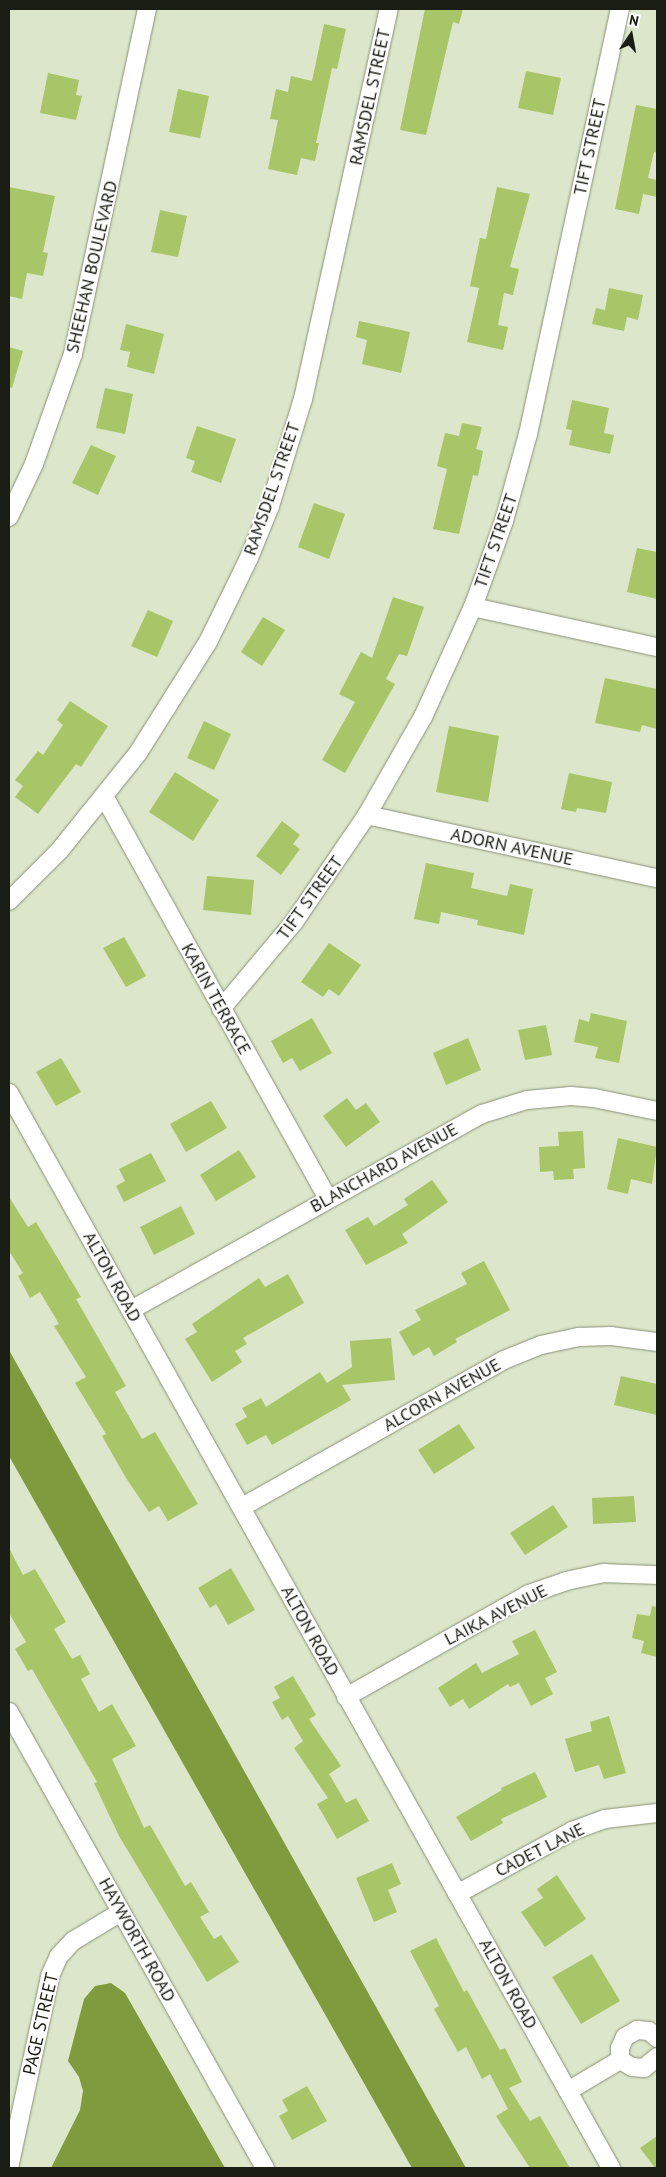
<!DOCTYPE html>
<style>
body{margin:0}
#map{position:relative;width:666px;height:2177px;overflow:hidden;background:#dce6ca;font-family:"PT Sans",sans-serif}
div>[style]{position:absolute}
[style*='--x']{left:calc(var(--x)*1px);top:calc(var(--y)*1px);width:calc(var(--w)*1px);rotate:calc(var(--a)*1deg)}
.water>*{inset:0;background:#809b3d}
.building>*{inset:0;background:#a8c568}
.roads{filter:drop-shadow(0 0 1px #889177) drop-shadow(0 0 1px #889177)}
.street>*{height:18px;margin:-9px;padding:0 9px;transform-origin:9px;border-radius:9px;background:#fff}
span{translate:-50% -50%;white-space:nowrap;text-align:center;line-height:1.15;-webkit-text-stroke:4px #fff;paint-order:stroke}
.street-label{font-size:18px;color:#191d13}
.frame{position:absolute;inset:0;border:10px solid #191d13;pointer-events:none}
.north{position:absolute;left:606px;top:10px;width:50px;height:50px;-webkit-text-stroke:4px #fff;paint-order:stroke;rotate:12deg;font-size:14px;font-weight:700;line-height:20px;text-align:center;color:#191d13}
.north::after{content:'';display:block;margin:auto;width:18px;height:22px;background:#191d13;clip-path:polygon(50% 0,100% 100%,50% 72%,0 100%)}
</style>
<div id="map">
<div class="water">
<div style="clip-path:polygon(9px 1350px,466px 2168px,412px 2168px,9px 1456px)"></div>
<div style="clip-path:polygon(111px 1983px,125px 1993px,225px 2168px,51px 2168px,80px 2110px,83px 2091px,79px 2077px,68px 2061px,84px 1999px,95px 1986px)"></div>
</div>
<div class="building">
<div style="clip-path:polygon(425px 9px,463px 9px,459px 24px,453px 22px,426px 135px,400px 130px)"></div>
<div style="clip-path:polygon(324px 24px,346px 29px,337px 69px,332px 68px,316px 143px,319px 143px,315px 161px,301px 158px,297px 175px,268px 169px,278px 120px,270px 119px,276px 89px,288px 92px,291px 76px,312px 81px)"></div>
<div style="clip-path:polygon(526px 71px,561px 78px,553px 115px,518px 108px)"></div>
<div style="clip-path:polygon(48px 73px,79px 80px,76px 95px,82px 96px,76px 120px,40px 113px)"></div>
<div style="clip-path:polygon(178px 89px,209px 96px,200px 138px,169px 132px)"></div>
<div style="clip-path:polygon(636px 105px,657px 109px,657px 153px,654px 152px,648px 178px,657px 180px,657px 197px,643px 194px,639px 214px,615px 209px)"></div>
<div style="clip-path:polygon(9px 187px,55px 196px,43px 252px,48px 253px,43px 276px,27px 273px,22px 299px,9px 296px)"></div>
<div style="clip-path:polygon(497px 187px,530px 194px,510px 267px,519px 269px,513px 295px,504px 293px,498px 325px,508px 327px,503px 350px,467px 342px,479px 288px,470px 286px,480px 238px,486px 239px)"></div>
<div style="clip-path:polygon(160px 210px,187px 216px,178px 257px,151px 252px)"></div>
<div style="clip-path:polygon(609px 288px,643px 295px,638px 320px,627px 317px,624px 331px,592px 324px,596px 308px,605px 310px)"></div>
<div style="clip-path:polygon(359px 321px,410px 332px,401px 373px,362px 364px,367px 340px,356px 337px)"></div>
<div style="clip-path:polygon(126px 324px,164px 334px,154px 374px,127px 367px,130px 352px,120px 350px)"></div>
<div style="clip-path:polygon(9px 347px,23px 351px,12px 388px,9px 387px)"></div>
<div style="clip-path:polygon(105px 388px,133px 394px,125px 434px,96px 428px)"></div>
<div style="clip-path:polygon(572px 400px,609px 408px,604px 433px,614px 435px,610px 454px,569px 445px,572px 430px,566px 429px)"></div>
<div style="clip-path:polygon(462px 423px,482px 427px,476px 449px,483px 451px,478px 476px,473px 475px,459px 534px,433px 529px,447px 469px,437px 466px,445px 433px,459px 436px)"></div>
<div style="clip-path:polygon(197px 426px,236px 439px,221px 483px,191px 472px,195px 461px,186px 458px)"></div>
<div style="clip-path:polygon(91px 445px,116px 456px,98px 495px,72px 483px)"></div>
<div style="clip-path:polygon(314px 503px,345px 514px,329px 559px,298px 547px)"></div>
<div style="clip-path:polygon(637px 548px,657px 552px,657px 599px,627px 592px)"></div>
<div style="clip-path:polygon(393px 597px,424px 607px,407px 656px,399px 654px,386px 679px,395px 684px,345px 773px,322px 760px,355px 702px,339px 694px,361px 652px,372px 658px)"></div>
<div style="clip-path:polygon(148px 610px,173px 621px,157px 657px,131px 646px)"></div>
<div style="clip-path:polygon(263px 617px,285px 630px,262px 666px,241px 652px)"></div>
<div style="clip-path:polygon(605px 678px,657px 689px,657px 729px,642px 725px,640px 732px,595px 723px)"></div>
<div style="clip-path:polygon(70px 701px,108px 726px,81px 767px,76px 764px,38px 814px,15px 797px,23px 786px,15px 780px,38px 751px,43px 755px,63px 725px,57px 720px)"></div>
<div style="clip-path:polygon(204px 721px,231px 734px,214px 770px,187px 758px)"></div>
<div style="clip-path:polygon(449px 726px,499px 736px,488px 802px,436px 792px)"></div>
<div style="clip-path:polygon(175px 772px,219px 800px,193px 841px,149px 812px)"></div>
<div style="clip-path:polygon(569px 773px,612px 782px,606px 813px,577px 808px,576px 812px,561px 809px)"></div>
<div style="clip-path:polygon(282px 821px,300px 835px,293px 844px,300px 849px,281px 875px,256px 856px)"></div>
<div style="clip-path:polygon(426px 863px,474px 873px,471px 888px,507px 896px,510px 884px,533px 889px,524px 935px,477px 925px,478px 920px,441px 912px,439px 924px,414px 919px)"></div>
<div style="clip-path:polygon(207px 876px,254px 880px,251px 915px,203px 910px)"></div>
<div style="clip-path:polygon(124px 937px,146px 976px,126px 987px,103px 948px)"></div>
<div style="clip-path:polygon(329px 943px,361px 965px,339px 996px,329px 989px,323px 997px,301px 982px)"></div>
<div style="clip-path:polygon(591px 1013px,627px 1021px,619px 1063px,595px 1058px,598px 1047px,574px 1042px,579px 1019px,589px 1022px)"></div>
<div style="clip-path:polygon(312px 1018px,332px 1053px,300px 1071px,292px 1058px,283px 1063px,271px 1041px)"></div>
<div style="clip-path:polygon(546px 1025px,552px 1055px,525px 1060px,518px 1030px)"></div>
<div style="clip-path:polygon(468px 1038px,481px 1070px,446px 1085px,433px 1053px)"></div>
<div style="clip-path:polygon(61px 1058px,81px 1092px,56px 1106px,36px 1072px)"></div>
<div style="clip-path:polygon(347px 1098px,356px 1110px,366px 1103px,380px 1122px,346px 1147px,323px 1116px)"></div>
<div style="clip-path:polygon(211px 1101px,227px 1128px,186px 1152px,170px 1124px)"></div>
<div style="clip-path:polygon(583px 1131px,585px 1168px,573px 1169px,574px 1179px,554px 1180px,553px 1171px,540px 1172px,539px 1147px,559px 1146px,558px 1132px)"></div>
<div style="clip-path:polygon(618px 1138px,657px 1147px,652px 1184px,631px 1179px,628px 1194px,607px 1189px)"></div>
<div style="clip-path:polygon(239px 1150px,256px 1177px,216px 1201px,200px 1175px)"></div>
<div style="clip-path:polygon(151px 1153px,166px 1181px,124px 1202px,116px 1186px,125px 1181px,119px 1169px)"></div>
<div style="clip-path:polygon(432px 1180px,448px 1202px,402px 1234px,408px 1243px,366px 1265px,345px 1230px,368px 1217px,374px 1226px,408px 1205px,404px 1199px)"></div>
<div style="clip-path:polygon(9px 1197px,28px 1227px,36px 1222px,81px 1297px,76px 1299px,126px 1386px,115px 1392px,142px 1439px,155px 1432px,198px 1504px,168px 1521px,159px 1506px,149px 1512px,126px 1478px,102px 1436px,106px 1434px,75px 1383px,86px 1377px,54px 1326px,59px 1324px,40px 1292px,30px 1298px,18px 1276px,23px 1273px,9px 1251px)"></div>
<div style="clip-path:polygon(181px 1206px,195px 1234px,154px 1255px,140px 1227px)"></div>
<div style="clip-path:polygon(484px 1261px,510px 1310px,455px 1339px,457px 1342px,434px 1356px,429px 1347px,413px 1356px,399px 1332px,421px 1320px,415px 1310px,467px 1284px,461px 1273px)"></div>
<div style="clip-path:polygon(288px 1274px,304px 1303px,243px 1338px,247px 1344px,235px 1351px,242px 1362px,212px 1382px,185px 1339px,197px 1332px,192px 1324px,259px 1278px,265px 1287px)"></div>
<div style="clip-path:polygon(391px 1338px,395px 1380px,342px 1385px,351px 1400px,272px 1445px,266px 1435px,247px 1445px,235px 1424px,247px 1417px,242px 1408px,261px 1398px,266px 1407px,320px 1372px,327px 1383px,352px 1367px,350px 1341px)"></div>
<div style="clip-path:polygon(621px 1376px,657px 1384px,657px 1415px,614px 1405px)"></div>
<div style="clip-path:polygon(459px 1424px,475px 1448px,434px 1474px,418px 1450px)"></div>
<div style="clip-path:polygon(634px 1496px,636px 1522px,593px 1524px,592px 1498px)"></div>
<div style="clip-path:polygon(553px 1505px,568px 1527px,525px 1555px,510px 1533px)"></div>
<div style="clip-path:polygon(9px 1548px,23px 1575px,35px 1569px,66px 1622px,54px 1629px,72px 1659px,80px 1655px,90px 1674px,81px 1679px,99px 1712px,112px 1704px,136px 1746px,112px 1759px,144px 1828px,150px 1825px,185px 1886px,191px 1882px,209px 1912px,200px 1917px,214px 1939px,221px 1935px,239px 1962px,207px 1982px,119px 1836px,94px 1783px,97px 1782px,32px 1669px,28px 1671px,15px 1649px,26px 1642px,9px 1613px)"></div>
<div style="clip-path:polygon(231px 1568px,255px 1610px,228px 1625px,216px 1604px,210px 1608px,198px 1588px)"></div>
<div style="clip-path:polygon(652px 1606px,657px 1607px,657px 1657px,641px 1653px,644px 1641px,632px 1638px,637px 1614px,650px 1616px)"></div>
<div style="clip-path:polygon(535px 1630px,557px 1672px,545px 1678px,553px 1694px,531px 1706px,519px 1683px,510px 1687px,508px 1684px,469px 1709px,463px 1699px,450px 1707px,438px 1688px,476px 1663px,482px 1673px,519px 1654px,512px 1641px)"></div>
<div style="clip-path:polygon(293px 1676px,316px 1715px,309px 1719px,341px 1766px,329px 1774px,346px 1803px,356px 1798px,369px 1821px,337px 1839px,317px 1804px,328px 1798px,294px 1748px,303px 1741px,288px 1716px,282px 1720px,272px 1702px,280px 1698px,274px 1687px)"></div>
<div style="clip-path:polygon(609px 1716px,626px 1773px,604px 1779px,599px 1765px,575px 1772px,565px 1739px,592px 1731px,590px 1722px)"></div>
<div style="clip-path:polygon(535px 1772px,547px 1797px,501px 1819px,503px 1823px,471px 1841px,456px 1817px,502px 1790px,501px 1788px)"></div>
<div style="clip-path:polygon(392px 1863px,401px 1884px,388px 1890px,397px 1912px,374px 1922px,356px 1878px)"></div>
<div style="clip-path:polygon(557px 1875px,586px 1919px,545px 1947px,521px 1912px,543px 1898px,537px 1889px)"></div>
<div style="clip-path:polygon(436px 1938px,464px 1992px,467px 1990px,500px 2050px,505px 2048px,522px 2082px,509px 2088px,530px 2121px,540px 2116px,570px 2168px,530px 2168px,496px 2116px,508px 2109px,490px 2074px,482px 2079px,466px 2047px,458px 2052px,434px 2009px,439px 2006px,410px 1951px)"></div>
<div style="clip-path:polygon(592px 1954px,620px 2001px,581px 2024px,552px 1977px)"></div>
<div style="clip-path:polygon(307px 2086px,327px 2121px,292px 2140px,279px 2116px,288px 2111px,282px 2100px)"></div>
<div style="clip-path:polygon(657px 2136px,657px 2168px,655px 2168px,640px 2148px)"></div>
</div>
<div class="roads">
<div class="street">
<div style="--x:9;--y:517;--w:59;--a:-64.7"></div>
<div style="--x:34;--y:464;--w:117;--a:-70.5"></div>
<div style="--x:73;--y:354;--w:353;--a:-77.9"></div>
<div style="--x:473;--y:607;--w:188;--a:12.3"></div>
<div style="--x:105;--y:798;--w:459;--a:60.9"></div>
<div style="--x:367;--y:815;--w:297;--a:12.3"></div>
<div style="--x:9;--y:901;--w:72;--a:-45"></div>
<div style="--x:60;--y:850;--w:124;--a:-51.2"></div>
<div style="--x:138;--y:753;--w:131;--a:-57.8"></div>
<div style="--x:208;--y:642;--w:93;--a:-64"></div>
<div style="--x:249;--y:558;--w:56;--a:-68"></div>
<div style="--x:270;--y:506;--w:112;--a:-72.9"></div>
<div style="--x:303;--y:399;--w:399;--a:-77.6"></div>
<div style="--x:221;--y:1009;--w:114;--a:-50"></div>
<div style="--x:294;--y:922;--w:130;--a:-55.7"></div>
<div style="--x:367;--y:815;--w:113;--a:-60.3"></div>
<div style="--x:423;--y:717;--w:121;--a:-65.6"></div>
<div style="--x:473;--y:607;--w:91;--a:-70.2"></div>
<div style="--x:504;--y:521;--w:90;--a:-74.6"></div>
<div style="--x:528;--y:434;--w:435;--a:-77.8"></div>
<div style="--x:9;--y:1093;--w:1232;--a:60.75"></div>
<div style="--x:131;--y:1310;--w:402;--a:-29.2"></div>
<div style="--x:482;--y:1114;--w:47;--a:-17.3"></div>
<div style="--x:527;--y:1100;--w:44;--a:-5.2"></div>
<div style="--x:571;--y:1096;--w:23;--a:5"></div>
<div style="--x:594;--y:1098;--w:64;--a:11.7"></div>
<div style="--x:242;--y:1507;--w:300;--a:-29.3"></div>
<div style="--x:504;--y:1360;--w:40;--a:-22"></div>
<div style="--x:541;--y:1345;--w:39;--a:-12"></div>
<div style="--x:579;--y:1337;--w:32;--a:-2"></div>
<div style="--x:611;--y:1336;--w:46;--a:7.4"></div>
<div style="--x:346;--y:1697;--w:210;--a:-29.4"></div>
<div style="--x:529;--y:1594;--w:39;--a:-19"></div>
<div style="--x:566;--y:1581;--w:39;--a:-12"></div>
<div style="--x:604;--y:1573;--w:53;--a:2.2"></div>
<div style="--x:9;--y:1712;--w:523;--a:60.69"></div>
<div style="--x:457;--y:1894;--w:131;--a:-28.7"></div>
<div style="--x:572;--y:1831;--w:35;--a:-20"></div>
<div style="--x:605;--y:1819;--w:52;--a:-6.6"></div>
<div style="--x:620;--y:2060;--w:12;--a:-90"></div>
<div style="--x:620;--y:2048;--w:12;--a:-66"></div>
<div style="--x:625;--y:2037;--w:14;--a:-30"></div>
<div style="--x:637;--y:2030;--w:12;--a:5"></div>
<div style="--x:649;--y:2031;--w:11;--a:41"></div>
<div style="--x:620;--y:2060;--w:14;--a:30"></div>
<div style="--x:632;--y:2067;--w:12;--a:5"></div>
<div style="--x:644;--y:2068;--w:17;--a:-40"></div>
<div style="--x:568;--y:2091;--w:61;--a:-30.8"></div>
<div style="--x:9;--y:2168;--w:196;--a:-77.9"></div>
<div style="--x:50;--y:1976;--w:22;--a:-66"></div>
<div style="--x:59;--y:1956;--w:21;--a:-47"></div>
<div style="--x:73;--y:1941;--w:56;--a:-31.1"></div>
</div>
</div>
<div class="street-label">
<span style="left:370px;top:97px;rotate:-78deg">RAMSDEL STREET</span>
<span style="left:590px;top:147px;rotate:-78deg">TIFT STREET</span>
<span style="left:92px;top:267px;rotate:-77deg">SHEEHAN BOULEVARD</span>
<span style="left:272px;top:489px;rotate:-71deg">RAMSDEL STREET</span>
<span style="left:496px;top:541px;rotate:-71deg">TIFT STREET</span>
<span style="left:512px;top:847px;rotate:12deg">ADORN AVENUE</span>
<span style="left:310px;top:898px;rotate:-54deg">TIFT STREET</span>
<span style="left:216px;top:999px;rotate:61deg">KARIN TERRACE</span>
<span style="left:384px;top:1168px;rotate:-29deg">BLANCHARD AVENUE</span>
<span style="left:112px;top:1277px;rotate:61deg">ALTON ROAD</span>
<span style="left:442px;top:1395px;rotate:-29deg">ALCORN AVENUE</span>
<span style="left:496px;top:1615px;rotate:-27deg">LAIKA AVENUE</span>
<span style="left:310px;top:1631px;rotate:61deg">ALTON ROAD</span>
<span style="left:540px;top:1850px;rotate:-27deg">CADET LANE</span>
<span style="left:137px;top:1940px;rotate:61deg">HAYWORTH ROAD</span>
<span style="left:508px;top:1984px;rotate:61deg">ALTON ROAD</span>
<span style="left:41px;top:2024px;rotate:-77deg">PAGE STREET</span>
</div>
<div class="frame"></div>
<div class="north">N</div>
</div>
